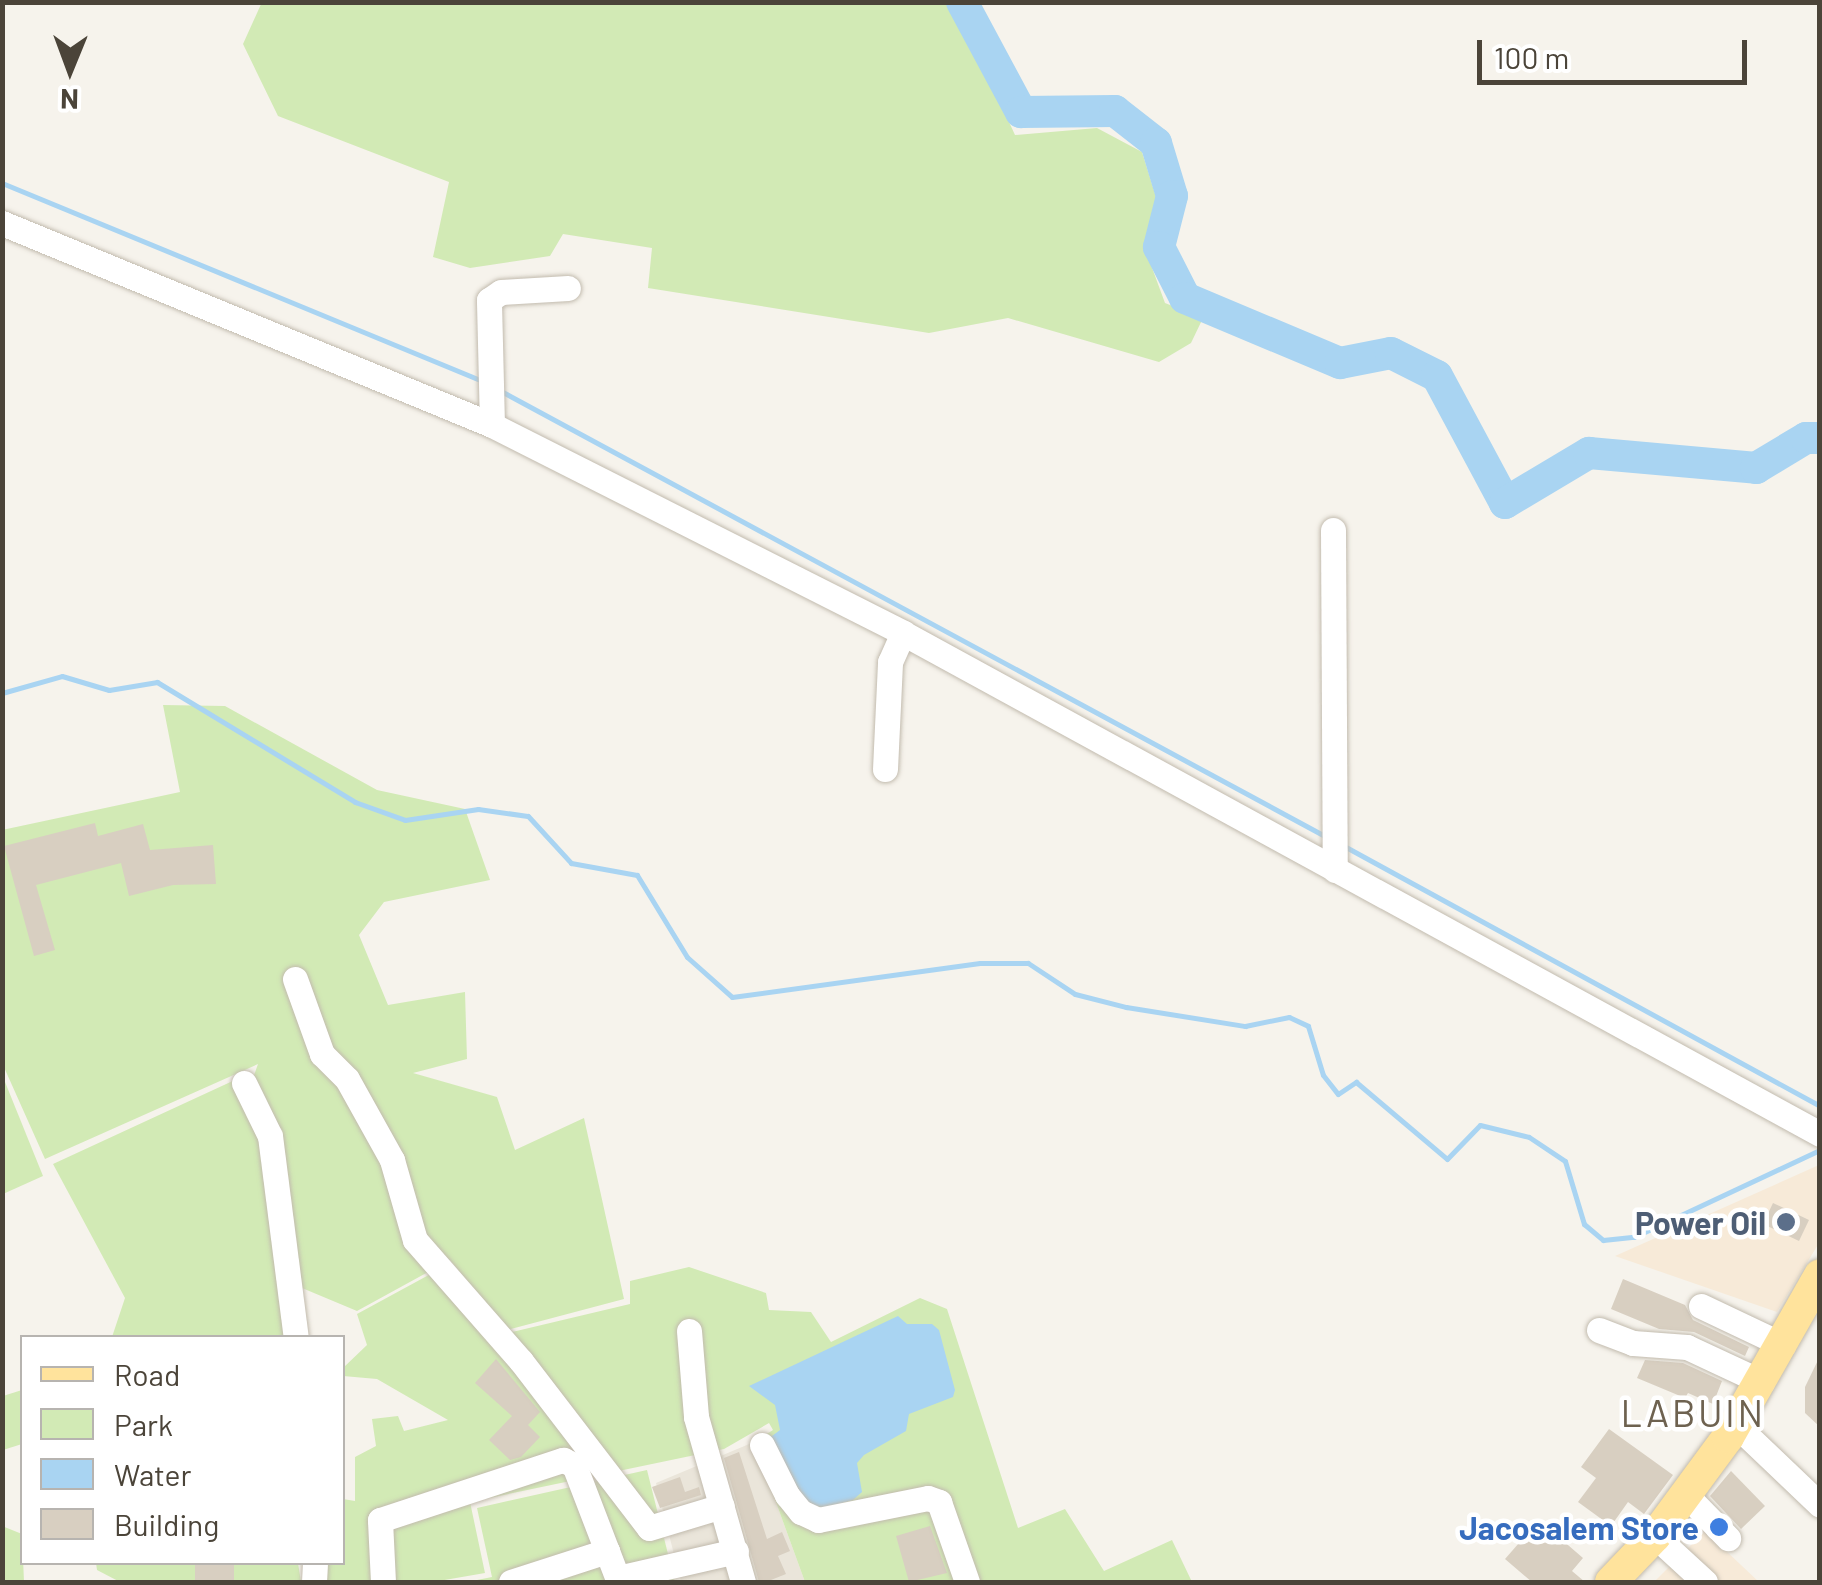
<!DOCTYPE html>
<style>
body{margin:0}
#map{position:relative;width:1822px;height:1585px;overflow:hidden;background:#f6f3ec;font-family:Barlow,sans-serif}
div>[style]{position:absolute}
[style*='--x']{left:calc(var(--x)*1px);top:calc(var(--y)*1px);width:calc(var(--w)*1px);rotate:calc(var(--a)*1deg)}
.residential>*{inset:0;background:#eae5da}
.commercial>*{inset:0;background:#f7ead8}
.green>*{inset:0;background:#d2eab5}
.water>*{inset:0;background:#a9d4f2}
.stream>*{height:5px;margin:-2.5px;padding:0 2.5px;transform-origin:2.5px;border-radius:2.5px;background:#a9d4f2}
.river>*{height:32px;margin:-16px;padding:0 16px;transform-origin:16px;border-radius:16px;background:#a9d4f2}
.building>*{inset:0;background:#d8cfc1}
.roads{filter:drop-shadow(0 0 2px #c2bbae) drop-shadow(0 0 2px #c2bbae)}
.minor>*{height:25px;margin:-12.5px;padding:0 12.5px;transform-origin:12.5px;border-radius:12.5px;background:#fff}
.major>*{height:32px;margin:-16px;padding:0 16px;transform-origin:16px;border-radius:16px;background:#ffe39c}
.dots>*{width:28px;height:28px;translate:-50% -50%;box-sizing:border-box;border:5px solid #fff;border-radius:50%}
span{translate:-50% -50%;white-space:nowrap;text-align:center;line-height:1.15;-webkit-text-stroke:9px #fff;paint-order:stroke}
.service-label{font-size:32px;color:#4e5e75;font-weight:700}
.right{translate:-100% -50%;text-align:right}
.shop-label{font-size:32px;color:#366cbe;font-weight:700}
.quarter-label{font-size:38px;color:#6e6250;letter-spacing:2.5px}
.frame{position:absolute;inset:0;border:5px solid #4b4439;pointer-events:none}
.legend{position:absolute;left:20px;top:1335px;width:325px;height:230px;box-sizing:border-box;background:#fff;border:2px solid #b7b4b0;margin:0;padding:12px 18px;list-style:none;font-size:30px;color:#4b4439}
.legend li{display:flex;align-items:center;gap:20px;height:50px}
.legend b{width:50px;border:2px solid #b7b4b0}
.north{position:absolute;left:20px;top:20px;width:100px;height:100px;-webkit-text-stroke:8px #fff;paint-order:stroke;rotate:181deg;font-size:28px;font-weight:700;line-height:40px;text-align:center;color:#4b4439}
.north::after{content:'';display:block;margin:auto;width:35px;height:45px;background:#4b4439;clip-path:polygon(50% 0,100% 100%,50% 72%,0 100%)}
.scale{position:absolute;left:1477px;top:40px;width:270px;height:45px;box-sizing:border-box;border:5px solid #4b4439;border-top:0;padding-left:12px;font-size:30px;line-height:35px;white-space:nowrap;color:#4b4439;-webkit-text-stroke:8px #fff;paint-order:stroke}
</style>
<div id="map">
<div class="residential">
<div style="clip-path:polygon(754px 1442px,805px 1582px,681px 1582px,656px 1483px)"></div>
</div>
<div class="commercial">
<div style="clip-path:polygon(1819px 1165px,1819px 1243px,1777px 1312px,1615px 1256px)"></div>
<div style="clip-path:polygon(1705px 1531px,1759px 1582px,1654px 1582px)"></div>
</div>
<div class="green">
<div style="clip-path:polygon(262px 2px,954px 3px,1015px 135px,1097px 128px,1142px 152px,1156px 197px,1144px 246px,1165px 303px,1203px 318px,1191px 343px,1159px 362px,1008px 318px,929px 333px,648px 288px,652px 248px,563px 234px,550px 256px,470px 268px,433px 257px,449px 182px,278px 116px,243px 44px)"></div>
<div style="clip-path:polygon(163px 705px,225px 706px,377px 790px,465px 809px,490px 880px,384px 902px,359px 935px,388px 1005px,465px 992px,467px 1059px,413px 1073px,497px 1097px,515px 1150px,584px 1118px,624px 1299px,507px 1330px,450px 1260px,357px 1311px,302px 1288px,281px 1153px,253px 1078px,258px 1064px,45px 1159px,3px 1065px,2px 830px,180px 792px)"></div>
<div style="clip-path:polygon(250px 1073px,305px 1337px,112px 1337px,125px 1298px,53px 1164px)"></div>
<div style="clip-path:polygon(3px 1077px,43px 1176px,3px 1194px,2px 1194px)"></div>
<div style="clip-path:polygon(449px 1264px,508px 1333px,630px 1304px,630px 1281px,689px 1267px,766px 1293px,769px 1310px,811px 1312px,831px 1342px,920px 1298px,947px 1309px,1018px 1528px,1065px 1509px,1104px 1571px,1172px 1540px,1192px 1582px,805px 1582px,754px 1442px,773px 1430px,769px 1423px,724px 1449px,470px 1502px,485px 1573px,433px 1582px,319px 1582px,318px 1563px,342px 1562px,343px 1499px,355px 1501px,355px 1457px,376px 1446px,372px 1419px,398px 1416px,404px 1431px,448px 1420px,377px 1379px,343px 1376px,343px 1368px,367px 1345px,357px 1314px)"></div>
<div style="clip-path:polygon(22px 1390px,22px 1444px,3px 1450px,3px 1396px)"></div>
<div style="clip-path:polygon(647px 1470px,675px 1582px,467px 1582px,492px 1577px,477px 1508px)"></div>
<div style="clip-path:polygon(2px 1526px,22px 1534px,24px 1582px,3px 1582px)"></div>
<div style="clip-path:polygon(96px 1563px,298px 1563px,301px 1582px,120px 1582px,97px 1570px)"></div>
</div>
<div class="water">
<div style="clip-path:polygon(898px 1316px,907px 1324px,932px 1324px,939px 1330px,955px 1390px,953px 1397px,909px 1414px,906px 1431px,864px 1455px,857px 1463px,862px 1492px,853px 1500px,825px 1508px,811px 1505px,787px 1482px,768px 1439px,780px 1430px,775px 1405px,749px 1386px)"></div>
</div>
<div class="stream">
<div style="--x:2;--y:183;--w:517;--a:22.4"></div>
<div style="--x:499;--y:390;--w:939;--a:28.37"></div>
<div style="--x:2;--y:693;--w:62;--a:-15.8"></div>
<div style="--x:62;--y:676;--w:49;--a:16.6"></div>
<div style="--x:109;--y:690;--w:49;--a:-9.5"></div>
<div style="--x:157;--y:682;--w:232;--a:31.2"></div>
<div style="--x:355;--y:802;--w:53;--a:19.8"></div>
<div style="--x:405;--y:820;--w:74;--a:-8.6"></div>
<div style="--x:478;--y:809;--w:50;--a:8"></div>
<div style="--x:528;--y:816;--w:64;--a:47.5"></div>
<div style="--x:571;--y:863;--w:67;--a:10.3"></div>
<div style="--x:637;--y:875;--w:96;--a:58.6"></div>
<div style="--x:687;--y:957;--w:60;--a:41.6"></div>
<div style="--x:732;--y:997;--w:250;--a:-7.8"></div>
<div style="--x:980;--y:963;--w:48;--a:0"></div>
<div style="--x:1028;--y:963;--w:56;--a:33.4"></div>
<div style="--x:1075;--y:994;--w:53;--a:14.3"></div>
<div style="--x:1126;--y:1007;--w:121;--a:9.1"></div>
<div style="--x:1245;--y:1026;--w:45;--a:-11.6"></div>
<div style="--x:1289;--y:1017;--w:21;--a:25"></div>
<div style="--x:1308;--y:1026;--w:51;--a:73"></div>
<div style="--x:1323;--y:1075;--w:24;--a:52"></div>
<div style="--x:1338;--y:1094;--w:22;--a:-34"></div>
<div style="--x:1356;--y:1082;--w:119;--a:40.2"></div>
<div style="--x:1447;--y:1159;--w:47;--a:-45.9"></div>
<div style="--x:1480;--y:1125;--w:50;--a:13.8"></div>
<div style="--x:1529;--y:1137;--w:43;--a:33.7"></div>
<div style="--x:1565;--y:1161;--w:66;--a:73.2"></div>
<div style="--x:1584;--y:1224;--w:25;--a:40"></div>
<div style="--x:1603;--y:1240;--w:31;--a:-6"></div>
<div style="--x:1634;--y:1237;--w:205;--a:-25.1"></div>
<div style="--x:1344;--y:846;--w:542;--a:28.64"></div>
</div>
<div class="river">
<div style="--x:962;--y:2;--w:125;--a:61.8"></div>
<div style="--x:1021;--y:112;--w:94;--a:-0.6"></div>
<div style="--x:1115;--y:111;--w:52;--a:38"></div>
<div style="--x:1156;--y:143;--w:55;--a:73.2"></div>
<div style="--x:1172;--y:196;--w:53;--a:104.3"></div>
<div style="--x:1159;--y:247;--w:57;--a:63"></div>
<div style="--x:1185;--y:298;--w:168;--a:22.8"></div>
<div style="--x:1340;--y:363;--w:52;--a:-11.1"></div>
<div style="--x:1391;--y:353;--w:51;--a:26.6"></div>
<div style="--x:1437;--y:376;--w:144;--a:61.8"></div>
<div style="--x:1505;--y:503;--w:98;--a:-30.8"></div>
<div style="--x:1589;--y:453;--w:168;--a:5.1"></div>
<div style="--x:1756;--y:468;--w:58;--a:-31"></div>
<div style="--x:1806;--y:438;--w:14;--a:0"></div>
</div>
<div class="building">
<div style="clip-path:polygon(95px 823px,98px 836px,143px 824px,150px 850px,213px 845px,216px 884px,173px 885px,129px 896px,121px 863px,36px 885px,55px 950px,34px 956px,4px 846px)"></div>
<div style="clip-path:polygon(1773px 1203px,1809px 1220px,1799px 1241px,1763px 1224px)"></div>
<div style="clip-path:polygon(1623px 1279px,1685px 1305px,1693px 1320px,1749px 1347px,1745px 1356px,1694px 1332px,1659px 1329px,1611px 1309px)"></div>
<div style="clip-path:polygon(1820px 1356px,1820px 1427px,1805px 1413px,1805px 1387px)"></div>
<div style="clip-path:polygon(496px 1359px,540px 1412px,528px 1425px,540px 1437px,521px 1457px,510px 1460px,489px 1440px,512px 1416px,475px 1383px)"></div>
<div style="clip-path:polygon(1645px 1360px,1683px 1363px,1722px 1381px,1713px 1404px,1688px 1393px,1685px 1398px,1637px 1378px)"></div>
<div style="clip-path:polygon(1609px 1429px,1673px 1475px,1644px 1514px,1628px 1502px,1611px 1526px,1578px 1502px,1596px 1478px,1581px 1467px)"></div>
<div style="clip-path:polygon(739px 1452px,767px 1539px,782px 1532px,790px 1551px,778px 1556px,786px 1574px,766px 1582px,759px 1582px,724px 1458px)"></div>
<div style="clip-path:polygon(1731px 1471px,1765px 1506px,1741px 1529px,1710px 1496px)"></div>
<div style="clip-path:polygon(680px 1477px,685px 1492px,699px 1487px,701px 1495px,660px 1508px,652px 1487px)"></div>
<div style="clip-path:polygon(1539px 1520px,1583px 1558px,1572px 1571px,1585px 1582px,1532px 1582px,1505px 1559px)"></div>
<div style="clip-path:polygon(930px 1526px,947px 1573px,909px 1582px,896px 1536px)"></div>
<div style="clip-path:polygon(195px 1562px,234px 1562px,234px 1582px,195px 1582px)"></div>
</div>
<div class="roads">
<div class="minor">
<div style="--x:2;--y:223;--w:530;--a:22.4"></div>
<div style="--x:492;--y:425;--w:461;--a:26.8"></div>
<div style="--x:903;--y:633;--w:1045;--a:28.65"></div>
<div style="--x:492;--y:425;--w:125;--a:-91.4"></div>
<div style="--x:489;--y:300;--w:14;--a:-34"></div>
<div style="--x:501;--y:292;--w:67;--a:-3.4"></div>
<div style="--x:1333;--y:530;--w:340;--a:89.7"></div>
<div style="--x:885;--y:769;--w:107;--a:-87.3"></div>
<div style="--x:890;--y:662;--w:32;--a:-66"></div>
<div style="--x:295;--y:979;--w:80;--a:70.2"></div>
<div style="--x:322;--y:1054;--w:35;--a:45"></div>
<div style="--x:347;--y:1079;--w:93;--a:60.9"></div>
<div style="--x:392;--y:1160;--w:83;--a:74"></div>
<div style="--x:415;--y:1240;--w:161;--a:48.8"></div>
<div style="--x:521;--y:1361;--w:210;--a:52.5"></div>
<div style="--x:649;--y:1528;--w:76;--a:-16.8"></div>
<div style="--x:244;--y:1083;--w:59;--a:63.9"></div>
<div style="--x:270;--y:1136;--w:204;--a:82.7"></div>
<div style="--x:1701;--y:1306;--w:91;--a:25.4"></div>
<div style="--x:1599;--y:1330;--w:36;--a:21"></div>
<div style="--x:1633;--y:1343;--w:54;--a:4.2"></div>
<div style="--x:1687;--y:1347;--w:83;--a:25"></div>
<div style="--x:689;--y:1331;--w:86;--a:85.3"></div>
<div style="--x:696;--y:1417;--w:172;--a:74.1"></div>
<div style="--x:1735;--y:1424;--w:117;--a:43.6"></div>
<div style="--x:762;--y:1445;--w:56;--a:63.4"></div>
<div style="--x:787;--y:1495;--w:22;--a:51"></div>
<div style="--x:801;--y:1512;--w:19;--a:25"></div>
<div style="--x:818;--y:1520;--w:112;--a:-11.3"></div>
<div style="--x:928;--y:1498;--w:12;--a:20"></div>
<div style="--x:939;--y:1502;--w:85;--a:70.7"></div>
<div style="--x:1687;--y:1496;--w:59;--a:45.7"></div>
<div style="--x:1655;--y:1536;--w:68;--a:42.6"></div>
<div style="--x:618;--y:1578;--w:121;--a:-12.9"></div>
<div style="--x:314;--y:1582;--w:20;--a:-87"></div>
<div style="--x:383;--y:1582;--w:62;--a:-92.8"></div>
<div style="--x:380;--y:1520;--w:193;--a:-18.2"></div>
<div style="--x:563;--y:1460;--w:12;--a:24"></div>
<div style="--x:574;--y:1465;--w:92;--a:69"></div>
<div style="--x:511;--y:1582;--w:101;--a:-17.9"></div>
<div style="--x:607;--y:1551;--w:33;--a:69"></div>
</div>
<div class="major">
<div style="--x:1611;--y:1582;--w:64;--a:-46.3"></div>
<div style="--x:1655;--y:1536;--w:123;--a:-53.6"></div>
<div style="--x:1728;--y:1437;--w:186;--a:-60.4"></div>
</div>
</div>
<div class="dots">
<div style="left:1786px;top:1222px;background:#5c6f8a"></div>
<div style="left:1719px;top:1527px;background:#3f7fe0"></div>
</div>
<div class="service-label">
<span class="right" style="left:1766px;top:1222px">Power Oil</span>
</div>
<div class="shop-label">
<span class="right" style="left:1699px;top:1527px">Jacosalem Store</span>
</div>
<div class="quarter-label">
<span style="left:1693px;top:1413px">LABUIN</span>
</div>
<div class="frame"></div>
<ul class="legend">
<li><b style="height:12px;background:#ffe39c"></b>Road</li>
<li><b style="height:28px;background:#d2eab5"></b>Park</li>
<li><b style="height:28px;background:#a9d4f2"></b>Water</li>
<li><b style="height:28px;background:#d8cfc1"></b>Building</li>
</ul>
<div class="north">N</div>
<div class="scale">100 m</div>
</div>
